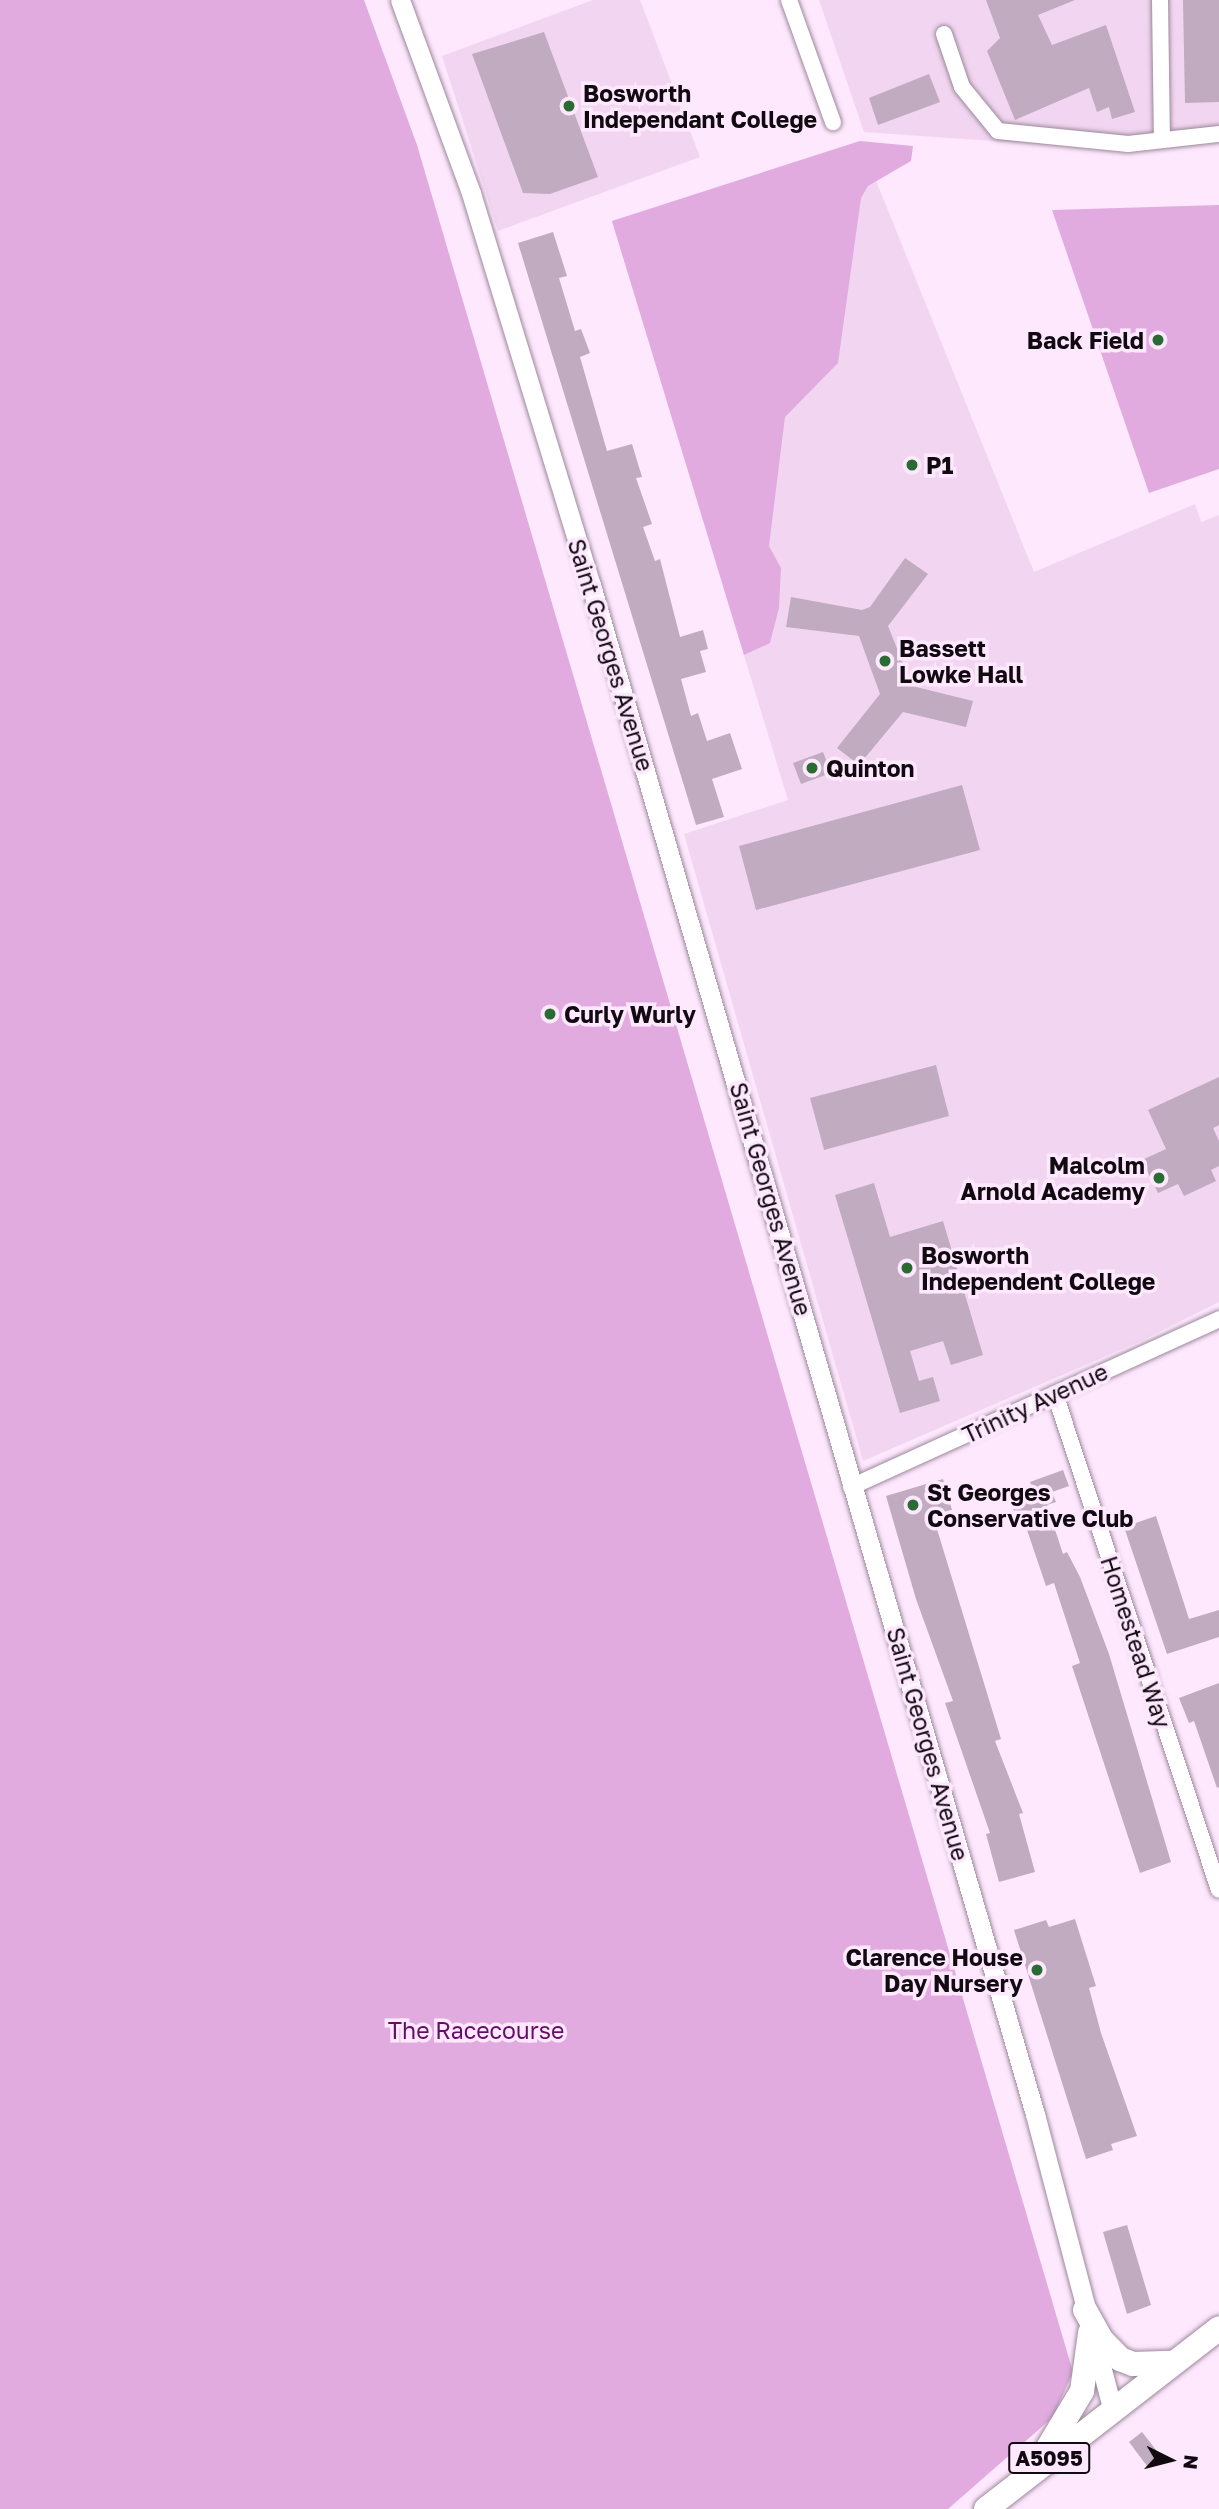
<!DOCTYPE html>
<style>
body{margin:0}
#map{position:relative;width:1219px;height:2509px;overflow:hidden;background:#fee8fe;font-family:"Golos Text",sans-serif}
div>[style]{position:absolute}
[style*='--x']{left:calc(var(--x)*1px);top:calc(var(--y)*1px);width:calc(var(--w)*1px);rotate:calc(var(--a)*1deg)}
.built>*{inset:0;background:#f2d6f1}
.green>*{inset:0;background:#e1abe0}
.building>*{inset:0;background:#c0abc0}
.roads{filter:drop-shadow(0 0 2px #9c889b) drop-shadow(0 0 2px #9c889b)}
.minor>*{height:16px;margin:-8px;padding:0 8px;transform-origin:8px;border-radius:8px;background:#fff}
.tertiary>*{height:19px;margin:-9.5px;padding:0 9.5px;transform-origin:9.5px;border-radius:9.5px;background:#fff}
.primary>*{height:24px;margin:-12px;padding:0 12px;transform-origin:12px;border-radius:12px;background:#fff}
.dots>*{width:19px;height:19px;translate:-50% -50%;box-sizing:border-box;border:4px solid #fee8fe;border-radius:50%}
span{translate:-50% -50%;white-space:nowrap;text-align:center;line-height:1.15;-webkit-text-stroke:7px #fee8fe;paint-order:stroke}
.shield-label span{padding:2px 5px;background:#fee8fe;border:2px solid;border-radius:5px;-webkit-text-stroke-width:0}
.shield-label{font-size:21px;color:#110a11;font-weight:700}
.poi-label{font-size:23px;color:#110a11;font-weight:700}
.left{translate:0 -50%;text-align:left}
.right{translate:-100% -50%;text-align:right}
.street-label{font-size:23px;color:#110a11}
.park-label{font-size:23px;color:#660b69}
.north{position:absolute;left:1135px;top:2425px;width:70px;height:70px;-webkit-text-stroke:5px #fee8fe;paint-order:stroke;rotate:96deg;font-size:19px;font-weight:700;line-height:28px;text-align:center;color:#110a11}
.north::after{content:'';display:block;margin:auto;width:24px;height:32px;background:#110a11;clip-path:polygon(50% 0,100% 100%,50% 72%,0 100%)}
</style>
<div id="map">
<div class="built">
<div style="clip-path:polygon(593px 0,640px 0,700px 157px,498px 231px,442px 56px)"></div>
<div style="clip-path:polygon(819px 0,1219px 0,1219px 142px,1139px 151px,864px 132px)"></div>
<div style="clip-path:polygon(860px 141px,1034px 572px,1195px 504px,1201px 522px,1219px 515px,1219px 1302px,1143px 1340px,863px 1461px,684px 834px,788px 800px,612px 221px)"></div>
</div>
<div class="green">
<div style="clip-path:polygon(0 0,364px 0,417px 145px,1073px 2372px,1053px 2417px,948px 2509px,0 2509px)"></div>
<div style="clip-path:polygon(860px 141px,913px 146px,911px 161px,868px 186px,861px 198px,838px 363px,785px 417px,769px 546px,781px 568px,779px 608px,770px 643px,744px 655px,612px 221px)"></div>
<div style="clip-path:polygon(1219px 205px,1219px 469px,1149px 493px,1052px 210px)"></div>
</div>
<div class="building">
<div style="clip-path:polygon(986px 0,1075px 0,1038px 15px,1052px 45px,1106px 25px,1135px 112px,1112px 119px,1109px 107px,1097px 112px,1089px 88px,1015px 120px,987px 51px,1000px 38px)"></div>
<div style="clip-path:polygon(1183px 0,1219px 0,1219px 102px,1185px 103px)"></div>
<div style="clip-path:polygon(544px 32px,598px 177px,550px 194px,523px 193px,472px 54px)"></div>
<div style="clip-path:polygon(929px 74px,940px 102px,878px 125px,869px 98px)"></div>
<div style="clip-path:polygon(553px 232px,567px 276px,559px 278px,575px 331px,581px 329px,590px 353px,580px 357px,607px 451px,632px 444px,642px 477px,636px 478px,652px 524px,643px 527px,655px 561px,660px 559px,680px 637px,703px 630px,708px 649px,700px 651px,706px 672px,681px 679px,691px 716px,698px 713px,707px 741px,730px 733px,742px 769px,712px 779px,724px 817px,696px 825px,518px 243px)"></div>
<div style="clip-path:polygon(905px 558px,928px 574px,888px 626px,912px 686px,973px 701px,966px 727px,903px 712px,859px 765px,837px 748px,880px 694px,859px 636px,786px 627px,791px 597px,862px 610px,870px 607px)"></div>
<div style="clip-path:polygon(823px 752px,831px 773px,801px 784px,793px 763px)"></div>
<div style="clip-path:polygon(962px 785px,980px 850px,756px 910px,739px 846px)"></div>
<div style="clip-path:polygon(936px 1065px,949px 1116px,824px 1150px,810px 1098px)"></div>
<div style="clip-path:polygon(1219px 1077px,1219px 1125px,1213px 1128px,1219px 1141px,1219px 1166px,1211px 1170px,1216px 1181px,1184px 1196px,1178px 1184px,1158px 1193px,1142px 1160px,1166px 1149px,1148px 1110px)"></div>
<div style="clip-path:polygon(874px 1183px,890px 1237px,943px 1221px,983px 1355px,951px 1365px,943px 1341px,910px 1351px,919px 1381px,933px 1377px,940px 1401px,900px 1413px,835px 1195px)"></div>
<div style="clip-path:polygon(1063px 1470px,1069px 1486px,1052px 1492px,1056px 1502px,1047px 1505px,1063px 1554px,1067px 1552px,1080px 1577px,1109px 1654px,1171px 1862px,1140px 1873px,1072px 1666px,1080px 1663px,1054px 1583px,1046px 1586px,1026px 1527px,1020px 1529px,1012px 1506px,1036px 1497px,1030px 1482px)"></div>
<div style="clip-path:polygon(943px 1479px,952px 1510px,933px 1516px,1001px 1739px,995px 1741px,1023px 1813px,1019px 1814px,1035px 1872px,999px 1882px,986px 1834px,990px 1833px,945px 1703px,953px 1701px,916px 1599px,886px 1496px)"></div>
<div style="clip-path:polygon(1156px 1516px,1189px 1619px,1219px 1610px,1219px 1637px,1167px 1654px,1124px 1527px)"></div>
<div style="clip-path:polygon(1219px 1683px,1219px 1787px,1217px 1788px,1194px 1721px,1189px 1723px,1179px 1698px)"></div>
<div style="clip-path:polygon(1075px 1919px,1096px 1986px,1089px 1988px,1101px 2033px,1137px 2136px,1111px 2144px,1113px 2150px,1086px 2159px,1014px 1930px,1046px 1920px,1049px 1927px)"></div>
<div style="clip-path:polygon(1127px 2225px,1151px 2305px,1127px 2314px,1103px 2232px)"></div>
<div style="clip-path:polygon(1142px 2432px,1160px 2455px,1147px 2466px,1129px 2442px)"></div>
</div>
<div class="roads">
<div class="minor">
<div style="--x:789;--y:0;--w:130;--a:70.2"></div>
<div style="--x:1160;--y:0;--w:140;--a:89.2"></div>
<div style="--x:944;--y:34;--w:56;--a:71.2"></div>
<div style="--x:962;--y:87;--w:57;--a:50.7"></div>
<div style="--x:998;--y:131;--w:131;--a:5.7"></div>
<div style="--x:1128;--y:144;--w:92;--a:-6.3"></div>
<div style="--x:1055;--y:1394;--w:522;--a:71.7"></div>
<div style="--x:851;--y:1487;--w:405;--a:-24.5"></div>
</div>
<div class="tertiary">
<div style="--x:400;--y:0;--w:206;--a:69.8"></div>
<div style="--x:471;--y:193;--w:410;--a:73"></div>
<div style="--x:591;--y:585;--w:1592;--a:73.81"></div>
<div style="--x:1035;--y:2114;--w:303;--a:75.3"></div>
</div>
<div class="primary">
<div style="--x:1085;--y:2310;--w:33;--a:61"></div>
<div style="--x:1101;--y:2339;--w:28;--a:46"></div>
<div style="--x:1120;--y:2359;--w:14;--a:21"></div>
<div style="--x:1133;--y:2364;--w:38;--a:-2"></div>
<div style="--x:1046;--y:2451;--w:70;--a:-59"></div>
<div style="--x:1082;--y:2391;--w:59;--a:-82.1"></div>
<div style="--x:986;--y:2509;--w:295;--a:-37.8"></div>
</div>
</div>
<div class="dots">
<div style="left:569px;top:106px;background:#2a6b34"></div>
<div style="left:1158px;top:340px;background:#2a6b34"></div>
<div style="left:912px;top:465px;background:#2a6b34"></div>
<div style="left:885px;top:661px;background:#2a6b34"></div>
<div style="left:812px;top:768px;background:#2a6b34"></div>
<div style="left:550px;top:1014px;background:#2a6b34"></div>
<div style="left:1159px;top:1178px;background:#2a6b34"></div>
<div style="left:907px;top:1268px;background:#2a6b34"></div>
<div style="left:913px;top:1505px;background:#2a6b34"></div>
<div style="left:1037px;top:1970px;background:#2a6b34"></div>
</div>
<div class="shield-label">
<span style="left:1049px;top:2458px">A5095</span>
</div>
<div class="poi-label">
<span class="left" style="left:583px;top:106px">Bosworth<br>Independant College</span>
<span class="right" style="left:1144px;top:340px">Back Field</span>
<span class="left" style="left:926px;top:465px">P1</span>
<span class="left" style="left:899px;top:661px">Bassett<br>Lowke Hall</span>
<span class="left" style="left:826px;top:768px">Quinton</span>
<span class="left" style="left:564px;top:1014px">Curly Wurly</span>
<span class="right" style="left:1145px;top:1178px">Malcolm<br>Arnold Academy</span>
<span class="left" style="left:921px;top:1268px">Bosworth<br>Independent College</span>
<span class="left" style="left:927px;top:1505px">St Georges<br>Conservative Club</span>
<span class="right" style="left:1023px;top:1970px">Clarence House<br>Day Nursery</span>
</div>
<div class="street-label">
<span style="left:611px;top:655px;rotate:73deg">Saint Georges Avenue</span>
<span style="left:771px;top:1199px;rotate:74deg">Saint Georges Avenue</span>
<span style="left:1035px;top:1403px;rotate:-25deg">Trinity Avenue</span>
<span style="left:1136px;top:1642px;rotate:72deg">Homestead Way</span>
<span style="left:928px;top:1744px;rotate:74deg">Saint Georges Avenue</span>
</div>
<div class="park-label">
<span style="left:476px;top:2030px">The Racecourse</span>
</div>
<div class="north">N</div>
</div>
